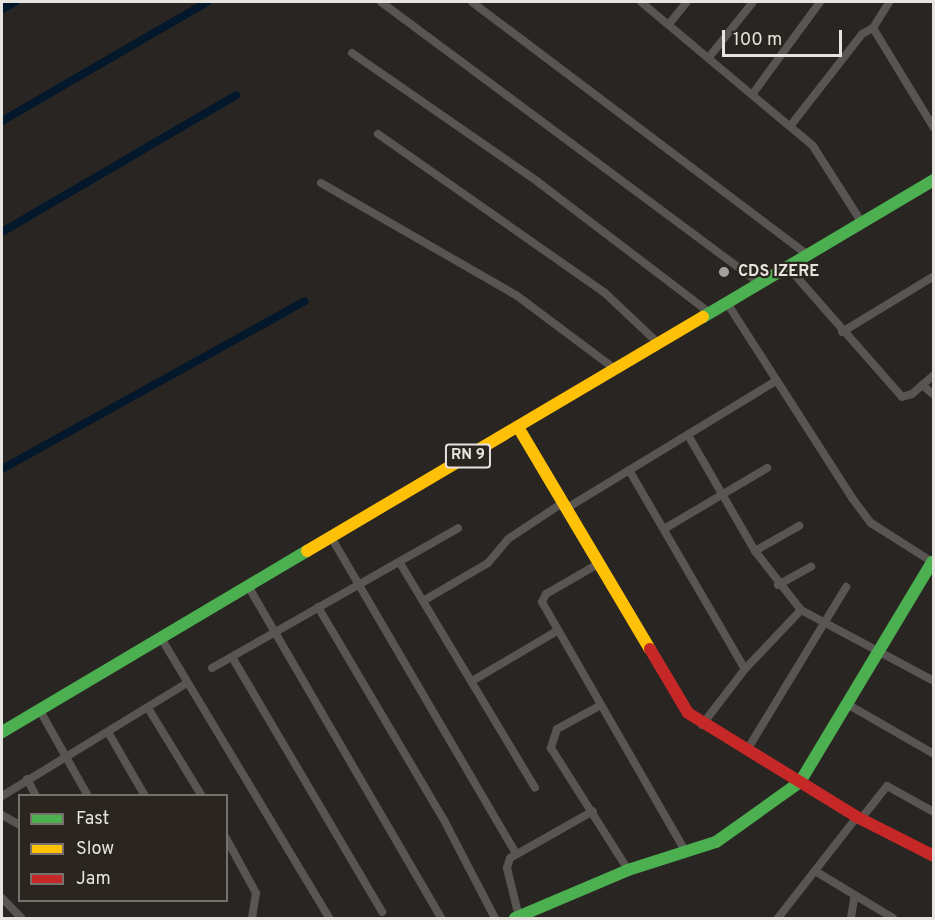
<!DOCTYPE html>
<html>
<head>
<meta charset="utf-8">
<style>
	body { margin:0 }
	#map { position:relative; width:935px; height:920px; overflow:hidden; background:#282522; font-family:Overpass,sans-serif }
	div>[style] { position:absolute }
	.canal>* { height:8px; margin:-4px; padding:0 4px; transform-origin:4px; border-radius:4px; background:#04182b }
	.street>* { height:8px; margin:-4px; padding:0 4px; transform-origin:4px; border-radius:4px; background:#585553 }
	.fast>* { height:12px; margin:-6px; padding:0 6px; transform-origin:6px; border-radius:6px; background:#4caf50 }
	.slow>* { height:12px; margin:-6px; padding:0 6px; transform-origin:6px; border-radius:6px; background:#ffc107 }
	.jam>* { height:12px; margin:-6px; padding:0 6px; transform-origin:6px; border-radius:6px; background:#c62828 }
	.dots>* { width:16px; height:16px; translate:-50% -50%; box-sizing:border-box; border:3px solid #2b251f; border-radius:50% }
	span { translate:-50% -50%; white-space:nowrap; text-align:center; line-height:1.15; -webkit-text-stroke:4.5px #2b251f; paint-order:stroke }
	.shield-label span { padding:2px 4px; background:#2b251f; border:2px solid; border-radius:4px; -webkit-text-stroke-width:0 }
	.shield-label { font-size:15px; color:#e7e3df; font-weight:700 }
	.poi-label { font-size:16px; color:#e7e3df; font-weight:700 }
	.left { translate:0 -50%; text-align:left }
	.frame { position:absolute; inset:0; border:3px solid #e7e3df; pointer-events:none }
	.legend { position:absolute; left:18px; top:794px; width:210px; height:108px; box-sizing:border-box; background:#2b251f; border:2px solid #76716c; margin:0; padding:8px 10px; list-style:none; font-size:18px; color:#e7e3df }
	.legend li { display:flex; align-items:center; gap:12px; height:30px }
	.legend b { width:30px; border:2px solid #76716c }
	.scale { position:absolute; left:722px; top:30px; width:120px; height:27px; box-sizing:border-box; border:3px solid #e7e3df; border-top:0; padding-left:8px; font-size:18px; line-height:21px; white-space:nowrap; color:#e7e3df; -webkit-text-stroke:4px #2b251f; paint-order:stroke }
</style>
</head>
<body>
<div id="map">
	<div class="canal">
		<div style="left:2px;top:9px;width:15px;rotate:-28deg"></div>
		<div style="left:2px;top:121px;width:237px;rotate:-30.1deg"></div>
		<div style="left:2px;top:232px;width:271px;rotate:-30.3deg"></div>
		<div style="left:2px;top:469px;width:346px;rotate:-29deg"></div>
	</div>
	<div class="street">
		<div style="left:381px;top:2px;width:471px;rotate:36.6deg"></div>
		<div style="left:472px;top:2px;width:418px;rotate:37deg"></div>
		<div style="left:641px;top:2px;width:224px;rotate:39.9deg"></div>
		<div style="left:813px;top:146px;width:91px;rotate:57.5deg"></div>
		<div style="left:669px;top:24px;width:28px;rotate:-51deg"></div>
		<div style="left:873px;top:28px;width:117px;rotate:58.6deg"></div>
		<div style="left:352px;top:53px;width:226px;rotate:34.7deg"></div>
		<div style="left:538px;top:182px;width:216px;rotate:37.3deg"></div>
		<div style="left:710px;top:56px;width:69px;rotate:-51.5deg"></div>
		<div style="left:754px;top:92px;width:112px;rotate:-53.7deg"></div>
		<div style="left:791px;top:125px;width:115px;rotate:-52deg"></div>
		<div style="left:862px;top:34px;width:13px;rotate:-29deg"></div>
		<div style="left:873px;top:28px;width:31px;rotate:-58deg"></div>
		<div style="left:378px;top:134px;width:277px;rotate:35deg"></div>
		<div style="left:605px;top:293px;width:73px;rotate:43.3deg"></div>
		<div style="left:321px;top:183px;width:225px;rotate:29.9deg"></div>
		<div style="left:516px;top:295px;width:124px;rotate:36.8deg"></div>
		<div style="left:787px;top:266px;width:174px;rotate:48.7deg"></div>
		<div style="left:902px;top:397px;width:10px;rotate:-17deg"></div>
		<div style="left:912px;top:394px;width:29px;rotate:-41deg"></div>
		<div style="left:727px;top:303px;width:232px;rotate:57.3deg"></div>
		<div style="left:852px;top:498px;width:31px;rotate:53deg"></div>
		<div style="left:871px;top:523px;width:75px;rotate:32.4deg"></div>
		<div style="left:842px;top:332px;width:108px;rotate:-31.3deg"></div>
		<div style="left:922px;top:385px;width:16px;rotate:40deg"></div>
		<div style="left:688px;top:435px;width:134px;rotate:60deg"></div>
		<div style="left:755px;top:551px;width:75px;rotate:52.1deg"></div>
		<div style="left:801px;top:610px;width:151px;rotate:28.1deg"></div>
		<div style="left:629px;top:470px;width:230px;rotate:59.8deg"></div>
		<div style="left:567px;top:508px;width:245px;rotate:-31.3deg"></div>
		<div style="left:664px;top:529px;width:120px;rotate:-30.6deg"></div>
		<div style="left:331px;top:537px;width:367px;rotate:59.7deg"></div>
		<div style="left:755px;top:551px;width:51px;rotate:-29.6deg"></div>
		<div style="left:400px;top:563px;width:262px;rotate:59deg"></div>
		<div style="left:598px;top:564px;width:60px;rotate:150deg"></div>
		<div style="left:546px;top:594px;width:9px;rotate:117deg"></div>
		<div style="left:542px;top:602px;width:289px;rotate:60.1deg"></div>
		<div style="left:778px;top:585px;width:38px;rotate:-29deg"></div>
		<div style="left:248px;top:586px;width:384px;rotate:59.8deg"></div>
		<div style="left:423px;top:601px;width:75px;rotate:-30.3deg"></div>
		<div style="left:488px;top:563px;width:31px;rotate:-50deg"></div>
		<div style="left:508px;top:539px;width:67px;rotate:-33.5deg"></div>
		<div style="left:318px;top:607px;width:250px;rotate:59.4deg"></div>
		<div style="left:445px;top:822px;width:108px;rotate:62.5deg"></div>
		<div style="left:161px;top:638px;width:327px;rotate:59deg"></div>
		<div style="left:232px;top:657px;width:296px;rotate:59.5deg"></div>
		<div style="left:212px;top:668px;width:283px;rotate:-29.6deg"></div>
		<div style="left:472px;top:681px;width:99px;rotate:-30.5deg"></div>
		<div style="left:847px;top:704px;width:100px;rotate:29.9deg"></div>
		<div style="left:601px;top:705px;width:50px;rotate:151.4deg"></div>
		<div style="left:557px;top:729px;width:20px;rotate:108deg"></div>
		<div style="left:551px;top:748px;width:144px;rotate:57.7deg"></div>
		<div style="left:148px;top:708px;width:103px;rotate:58.5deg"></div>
		<div style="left:39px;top:709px;width:100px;rotate:60.6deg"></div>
		<div style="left:702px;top:725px;width:71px;rotate:-52.5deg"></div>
		<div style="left:745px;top:669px;width:81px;rotate:-46.5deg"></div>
		<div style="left:108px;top:732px;width:74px;rotate:60deg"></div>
		<div style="left:747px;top:750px;width:191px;rotate:-58.7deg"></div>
		<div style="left:27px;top:779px;width:19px;rotate:62deg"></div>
		<div style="left:2px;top:796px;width:217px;rotate:-31.4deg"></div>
		<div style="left:2px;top:815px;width:21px;rotate:29deg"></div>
		<div style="left:861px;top:819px;width:42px;rotate:-51.8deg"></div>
		<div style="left:887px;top:786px;width:54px;rotate:29deg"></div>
		<div style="left:226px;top:838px;width:63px;rotate:61.4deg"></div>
		<div style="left:256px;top:893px;width:25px;rotate:99deg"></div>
		<div style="left:815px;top:871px;width:91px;rotate:31.1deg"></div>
		<div style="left:2px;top:898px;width:28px;rotate:46deg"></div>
		<div style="left:519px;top:917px;width:50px;rotate:-103.8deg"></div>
		<div style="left:507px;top:868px;width:10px;rotate:-73deg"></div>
		<div style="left:510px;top:858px;width:95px;rotate:-29.5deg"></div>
		<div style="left:778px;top:918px;width:128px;rotate:-52deg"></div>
		<div style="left:851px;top:918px;width:19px;rotate:-81deg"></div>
	</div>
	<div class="fast">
		<div style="left:703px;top:317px;width:269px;rotate:-30.7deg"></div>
		<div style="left:2px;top:732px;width:355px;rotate:-30.7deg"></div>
		<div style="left:515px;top:918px;width:123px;rotate:-23deg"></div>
		<div style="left:628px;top:870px;width:92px;rotate:-17.7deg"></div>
		<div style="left:716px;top:842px;width:103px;rotate:-35.5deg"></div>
		<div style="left:800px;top:782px;width:257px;rotate:-59deg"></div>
	</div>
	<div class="slow">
		<div style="left:518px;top:427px;width:258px;rotate:59.3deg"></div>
		<div style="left:307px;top:551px;width:460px;rotate:-30.6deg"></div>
	</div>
	<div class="jam">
		<div style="left:650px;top:649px;width:74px;rotate:59.3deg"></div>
		<div style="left:688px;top:713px;width:198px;rotate:31.6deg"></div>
		<div style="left:857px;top:817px;width:86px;rotate:26.9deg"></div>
	</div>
	<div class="dots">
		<div style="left:724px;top:272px;background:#a4a09d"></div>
	</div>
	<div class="shield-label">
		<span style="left:468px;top:456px">RN 9</span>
	</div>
	<div class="poi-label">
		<span class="left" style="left:738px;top:272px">CDS IZERE</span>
	</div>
	<div class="frame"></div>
	<ul class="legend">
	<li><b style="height:8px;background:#4caf50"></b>Fast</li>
	<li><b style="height:8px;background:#ffc107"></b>Slow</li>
	<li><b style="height:8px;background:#c62828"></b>Jam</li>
	</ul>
	<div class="scale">100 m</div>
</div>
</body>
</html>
